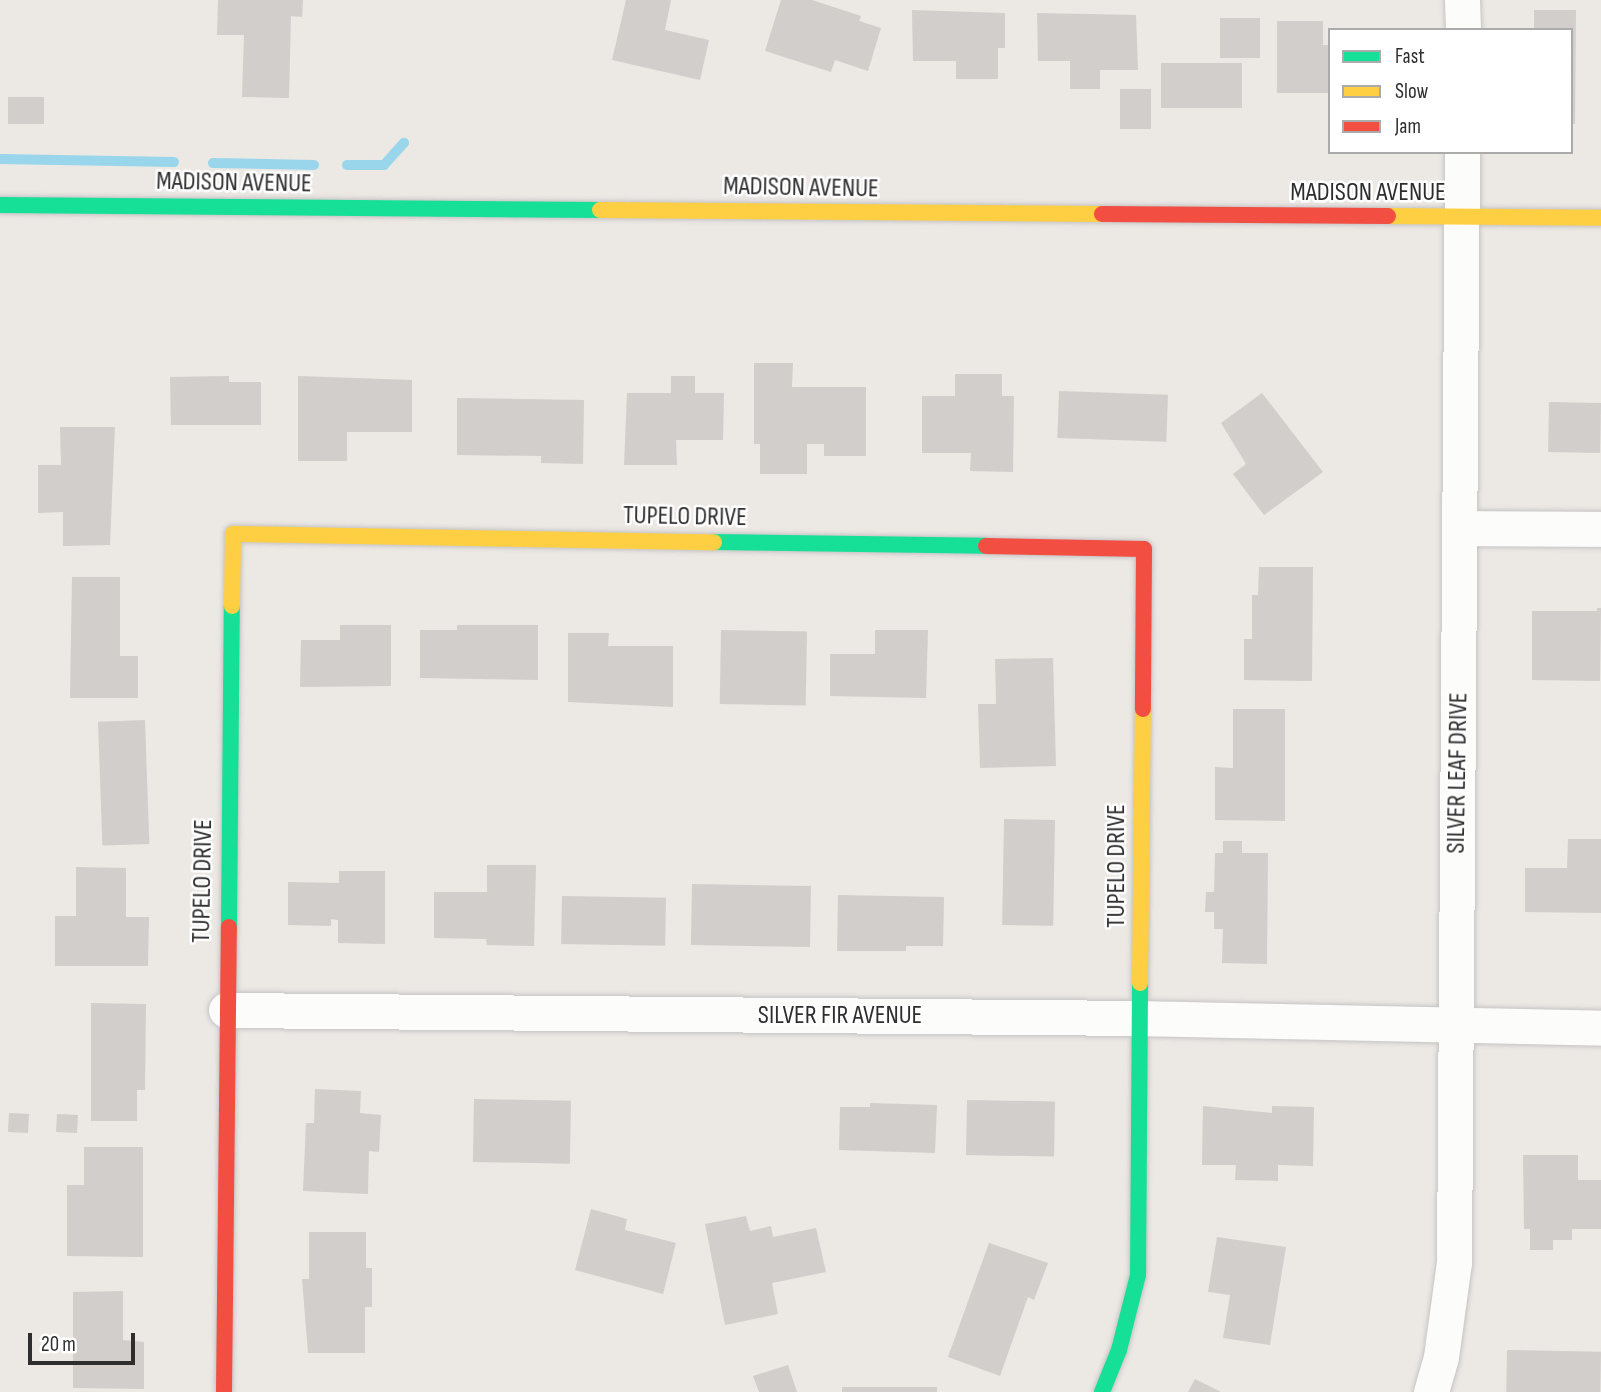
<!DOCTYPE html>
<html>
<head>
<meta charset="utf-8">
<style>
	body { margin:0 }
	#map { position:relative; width:1601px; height:1392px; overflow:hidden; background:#ece8e4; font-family:"Sofia Sans Condensed",sans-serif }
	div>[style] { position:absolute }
	.stream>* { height:10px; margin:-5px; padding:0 5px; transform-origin:5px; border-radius:5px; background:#99d6ec }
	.building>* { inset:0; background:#d1cecb; transform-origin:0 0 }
	.roads { filter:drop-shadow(0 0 2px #c5c4c5) drop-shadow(0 0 2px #c5c4c5) }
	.street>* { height:35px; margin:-17.5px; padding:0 17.5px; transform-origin:17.5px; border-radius:17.5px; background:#fcfcfb }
	.fast>* { height:16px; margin:-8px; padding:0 8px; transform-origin:8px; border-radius:8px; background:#16e098 }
	.slow>* { height:16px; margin:-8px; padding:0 8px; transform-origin:8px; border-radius:8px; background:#ffcf43 }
	.jam>* { height:16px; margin:-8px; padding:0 8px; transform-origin:8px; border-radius:8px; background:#f24e42 }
	span { translate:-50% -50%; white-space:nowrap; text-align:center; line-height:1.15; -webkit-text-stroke:5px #fff; paint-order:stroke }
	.street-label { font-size:26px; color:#2e2e2e }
	.legend { position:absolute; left:1328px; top:28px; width:245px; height:126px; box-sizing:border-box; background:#fff; border:2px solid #ababab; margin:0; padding:9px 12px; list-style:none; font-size:21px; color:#2e2e2e }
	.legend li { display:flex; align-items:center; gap:14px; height:35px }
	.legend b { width:35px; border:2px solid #ababab }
	.scale { position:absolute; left:28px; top:1333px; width:107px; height:32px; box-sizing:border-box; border:4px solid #2e2e2e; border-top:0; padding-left:9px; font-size:21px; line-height:24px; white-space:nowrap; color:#2e2e2e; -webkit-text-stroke:5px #fff; paint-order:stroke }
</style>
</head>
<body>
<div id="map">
	<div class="stream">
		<div style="left:0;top:159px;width:174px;rotate:1deg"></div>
		<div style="left:213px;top:163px;width:101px;rotate:1.1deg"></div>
		<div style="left:347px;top:165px;width:37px"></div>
		<div style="left:384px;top:165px;width:30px;rotate:-48deg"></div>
	</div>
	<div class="building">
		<div style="clip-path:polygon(218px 0,303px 0,302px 17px,291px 16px,289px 98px,242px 97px,244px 35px,217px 35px)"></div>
		<div style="clip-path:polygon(626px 0,671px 0,665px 30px,709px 40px,700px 80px,612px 60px)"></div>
		<div style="clip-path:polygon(781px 0,812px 0,861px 16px,859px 21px,881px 28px,868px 71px,835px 60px,831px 72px,765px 51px)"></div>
		<div style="clip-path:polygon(912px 10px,1005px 13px,1005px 48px,998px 48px,998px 79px,956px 79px,956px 61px,913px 61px)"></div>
		<div style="clip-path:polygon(1534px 10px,1576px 10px,1575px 124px,1571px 124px,1571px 30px,1534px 30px)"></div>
		<div style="clip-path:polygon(1037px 13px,1136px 15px,1138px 70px,1100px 70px,1100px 89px,1070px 89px,1070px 61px,1038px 61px)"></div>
		<div style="left:1220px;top:18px;width:40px;height:40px"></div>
		<div style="clip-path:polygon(1277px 21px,1323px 21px,1323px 45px,1330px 45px,1330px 93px,1277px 93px)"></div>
		<div style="left:1161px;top:63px;width:81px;height:45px"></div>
		<div style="left:1120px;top:89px;width:31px;height:40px"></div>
		<div style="left:8px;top:97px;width:36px;height:27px"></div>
		<div style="clip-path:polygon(754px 363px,793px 363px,792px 387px,866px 387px,866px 456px,824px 456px,824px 444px,807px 444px,807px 474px,760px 474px,760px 444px,754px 444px)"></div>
		<div style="clip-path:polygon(955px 374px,1002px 374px,1002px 396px,1014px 396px,1013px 472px,970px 471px,971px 453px,922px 453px,922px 396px,955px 396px)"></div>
		<div style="clip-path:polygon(229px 376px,229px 382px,261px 382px,261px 425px,171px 425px,170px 377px)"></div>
		<div style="clip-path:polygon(298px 376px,412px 380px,412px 432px,347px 432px,347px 461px,298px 461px)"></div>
		<div style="clip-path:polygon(671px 376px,695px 376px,695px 393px,724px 393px,723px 440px,676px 440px,677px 465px,624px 465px,627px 393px,671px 393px)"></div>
		<div style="left:1059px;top:391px;width:109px;height:47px;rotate:2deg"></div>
		<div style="clip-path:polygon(1262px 393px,1323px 472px,1264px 515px,1233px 474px,1246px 464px,1221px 423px)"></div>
		<div style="clip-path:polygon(457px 398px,584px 400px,583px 464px,541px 463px,541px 456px,457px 455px)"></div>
		<div style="left:1549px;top:402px;width:52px;height:50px;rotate:1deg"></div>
		<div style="clip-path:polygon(60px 427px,115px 427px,110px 545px,63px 546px,63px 512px,38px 513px,38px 465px,61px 465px)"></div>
		<div style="clip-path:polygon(1259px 567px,1313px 567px,1312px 681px,1244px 680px,1244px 639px,1252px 639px,1252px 595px,1258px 595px)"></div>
		<div style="clip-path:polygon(72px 577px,120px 577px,120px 656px,138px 656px,138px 698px,70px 698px)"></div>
		<div style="clip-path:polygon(1597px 608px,1601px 608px,1600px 681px,1532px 680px,1532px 611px,1597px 611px)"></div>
		<div style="clip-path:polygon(340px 625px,391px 625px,391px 686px,300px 687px,301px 640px,340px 640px)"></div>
		<div style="clip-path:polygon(457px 625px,538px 625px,538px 680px,420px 678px,420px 630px,457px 630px)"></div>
		<div style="left:721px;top:630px;width:86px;height:74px;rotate:1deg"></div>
		<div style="clip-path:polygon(875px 630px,928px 630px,926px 698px,830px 696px,830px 654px,875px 654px)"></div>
		<div style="clip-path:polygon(568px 633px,609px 633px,608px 646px,673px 646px,673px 707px,568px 702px)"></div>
		<div style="clip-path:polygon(1053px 658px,1056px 766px,980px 768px,978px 704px,996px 704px,995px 659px)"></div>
		<div style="clip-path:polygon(1233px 709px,1285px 709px,1285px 821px,1215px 820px,1215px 767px,1233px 768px)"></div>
		<div style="left:145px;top:720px;width:124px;height:47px;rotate:88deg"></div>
		<div style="left:1004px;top:819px;width:51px;height:106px;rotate:1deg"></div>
		<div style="clip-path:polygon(1568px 839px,1601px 839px,1601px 913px,1525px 912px,1525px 868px,1567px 868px)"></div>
		<div style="clip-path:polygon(1223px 841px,1242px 841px,1242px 853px,1268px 853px,1267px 964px,1222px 963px,1223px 929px,1214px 929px,1214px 912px,1205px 912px,1206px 892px,1214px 892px,1215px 853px,1223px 853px)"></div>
		<div style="clip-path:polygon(487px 865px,536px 865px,534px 946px,487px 945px,486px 939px,434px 938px,434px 892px,487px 892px)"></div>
		<div style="clip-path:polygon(76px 867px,126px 868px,126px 917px,149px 917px,148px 966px,55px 966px,55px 916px,76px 916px)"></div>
		<div style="clip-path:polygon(339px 871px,385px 871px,385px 944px,338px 943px,338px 920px,331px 919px,331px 926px,288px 925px,288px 882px,339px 883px)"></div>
		<div style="left:692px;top:884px;width:119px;height:61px;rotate:1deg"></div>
		<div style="clip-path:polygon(838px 895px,944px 897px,943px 946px,906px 946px,906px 951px,837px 951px)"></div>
		<div style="left:562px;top:896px;width:104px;height:48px;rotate:1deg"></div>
		<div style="clip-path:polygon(91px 1003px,146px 1004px,145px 1090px,137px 1090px,137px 1121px,91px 1121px)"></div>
		<div style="clip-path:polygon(315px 1089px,361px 1091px,360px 1113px,381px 1115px,379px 1152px,369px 1151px,368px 1194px,303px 1191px,306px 1123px,314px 1123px)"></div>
		<div style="left:474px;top:1099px;width:97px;height:63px;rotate:1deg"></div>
		<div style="left:967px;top:1100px;width:88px;height:55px;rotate:1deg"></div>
		<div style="clip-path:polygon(870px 1103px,937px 1105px,935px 1153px,839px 1150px,840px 1107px,870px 1107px)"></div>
		<div style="clip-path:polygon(1203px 1106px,1272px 1113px,1272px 1106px,1314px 1107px,1313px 1166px,1278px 1165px,1278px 1181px,1235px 1180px,1236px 1165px,1202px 1165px)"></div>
		<div style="left:9px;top:1113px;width:20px;height:19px;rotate:3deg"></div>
		<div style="left:57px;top:1114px;width:21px;height:18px;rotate:3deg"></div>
		<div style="clip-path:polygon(84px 1147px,143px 1147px,143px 1257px,67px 1256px,67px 1185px,84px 1185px)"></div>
		<div style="clip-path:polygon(1523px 1155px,1578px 1155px,1578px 1180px,1601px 1180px,1601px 1229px,1572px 1229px,1572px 1240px,1553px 1240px,1553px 1250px,1530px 1250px,1530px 1229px,1524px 1229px)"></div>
		<div style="clip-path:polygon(591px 1209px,627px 1219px,625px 1230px,676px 1243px,663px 1294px,575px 1270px)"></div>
		<div style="clip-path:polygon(746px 1216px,750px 1231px,771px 1226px,773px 1237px,816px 1228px,826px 1272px,772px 1283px,778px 1314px,725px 1325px,705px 1224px)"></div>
		<div style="clip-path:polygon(309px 1232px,366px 1232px,366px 1268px,372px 1268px,372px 1307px,365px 1307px,365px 1353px,308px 1353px,302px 1279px,309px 1279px)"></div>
		<div style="clip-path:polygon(1217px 1237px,1286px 1247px,1270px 1345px,1223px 1338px,1230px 1295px,1208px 1292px)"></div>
		<div style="clip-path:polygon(989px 1243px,1048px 1263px,1034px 1300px,1028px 1297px,1000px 1376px,948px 1357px)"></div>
		<div style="clip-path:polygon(123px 1291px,123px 1340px,144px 1342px,144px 1389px,73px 1388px,73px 1292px)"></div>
		<div style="left:1507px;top:1350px;width:94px;height:42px;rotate:1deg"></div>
		<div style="clip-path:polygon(788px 1365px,797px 1392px,759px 1392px,753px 1376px)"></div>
		<div style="clip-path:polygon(1195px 1379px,1221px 1392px,1188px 1392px)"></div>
		<div style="left:842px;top:1387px;width:95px;height:5px"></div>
	</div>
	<div class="roads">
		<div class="street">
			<div style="left:1462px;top:0;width:30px;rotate:88deg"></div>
			<div style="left:1462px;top:528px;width:139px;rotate:0.4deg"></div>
			<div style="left:226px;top:1010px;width:914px;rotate:0.5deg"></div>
			<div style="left:1140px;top:1018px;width:461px;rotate:1.2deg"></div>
			<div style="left:1431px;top:1392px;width:36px;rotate:-74deg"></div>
			<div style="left:1441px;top:1357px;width:96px;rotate:-82.2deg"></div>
			<div style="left:1454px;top:1262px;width:1110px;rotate:-89.59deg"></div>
		</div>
		<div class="fast">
			<div style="left:0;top:205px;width:600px;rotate:0.48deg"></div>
			<div style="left:714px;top:542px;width:272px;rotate:0.8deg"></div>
			<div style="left:229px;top:927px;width:321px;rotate:-89.5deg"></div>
			<div style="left:1102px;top:1392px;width:45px;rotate:-68deg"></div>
			<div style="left:1119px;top:1350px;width:77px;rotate:-75.8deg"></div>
			<div style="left:1138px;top:1275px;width:292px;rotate:-89.6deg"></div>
		</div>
		<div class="slow">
			<div style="left:600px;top:210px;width:502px;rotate:0.46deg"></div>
			<div style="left:1388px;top:216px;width:213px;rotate:0.5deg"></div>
			<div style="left:232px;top:606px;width:72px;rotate:-89.2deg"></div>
			<div style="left:233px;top:534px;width:481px;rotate:1deg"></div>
			<div style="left:1140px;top:983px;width:274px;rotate:-89.4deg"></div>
		</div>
		<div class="jam">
			<div style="left:1102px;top:214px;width:286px;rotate:0.4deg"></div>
			<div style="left:986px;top:546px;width:158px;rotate:1.1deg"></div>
			<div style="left:1144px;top:549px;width:160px;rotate:90.4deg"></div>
			<div style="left:224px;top:1392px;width:465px;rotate:-89.4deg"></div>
		</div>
	</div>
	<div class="street-label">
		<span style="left:234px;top:183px;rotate:1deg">MADISON AVENUE</span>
		<span style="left:801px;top:188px;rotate:1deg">MADISON AVENUE</span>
		<span style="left:1368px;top:193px">MADISON AVENUE</span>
		<span style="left:685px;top:517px;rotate:1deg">TUPELO DRIVE</span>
		<span style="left:1458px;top:773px;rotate:-89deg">SILVER LEAF DRIVE</span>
		<span style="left:1117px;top:866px;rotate:-90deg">TUPELO DRIVE</span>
		<span style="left:203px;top:881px;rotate:-89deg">TUPELO DRIVE</span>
		<span style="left:840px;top:1016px">SILVER FIR AVENUE</span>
	</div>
	<ul class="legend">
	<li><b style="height:9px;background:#16e098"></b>Fast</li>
	<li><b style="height:9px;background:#ffcf43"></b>Slow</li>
	<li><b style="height:9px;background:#f24e42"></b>Jam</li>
	</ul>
	<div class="scale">20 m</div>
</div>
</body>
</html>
